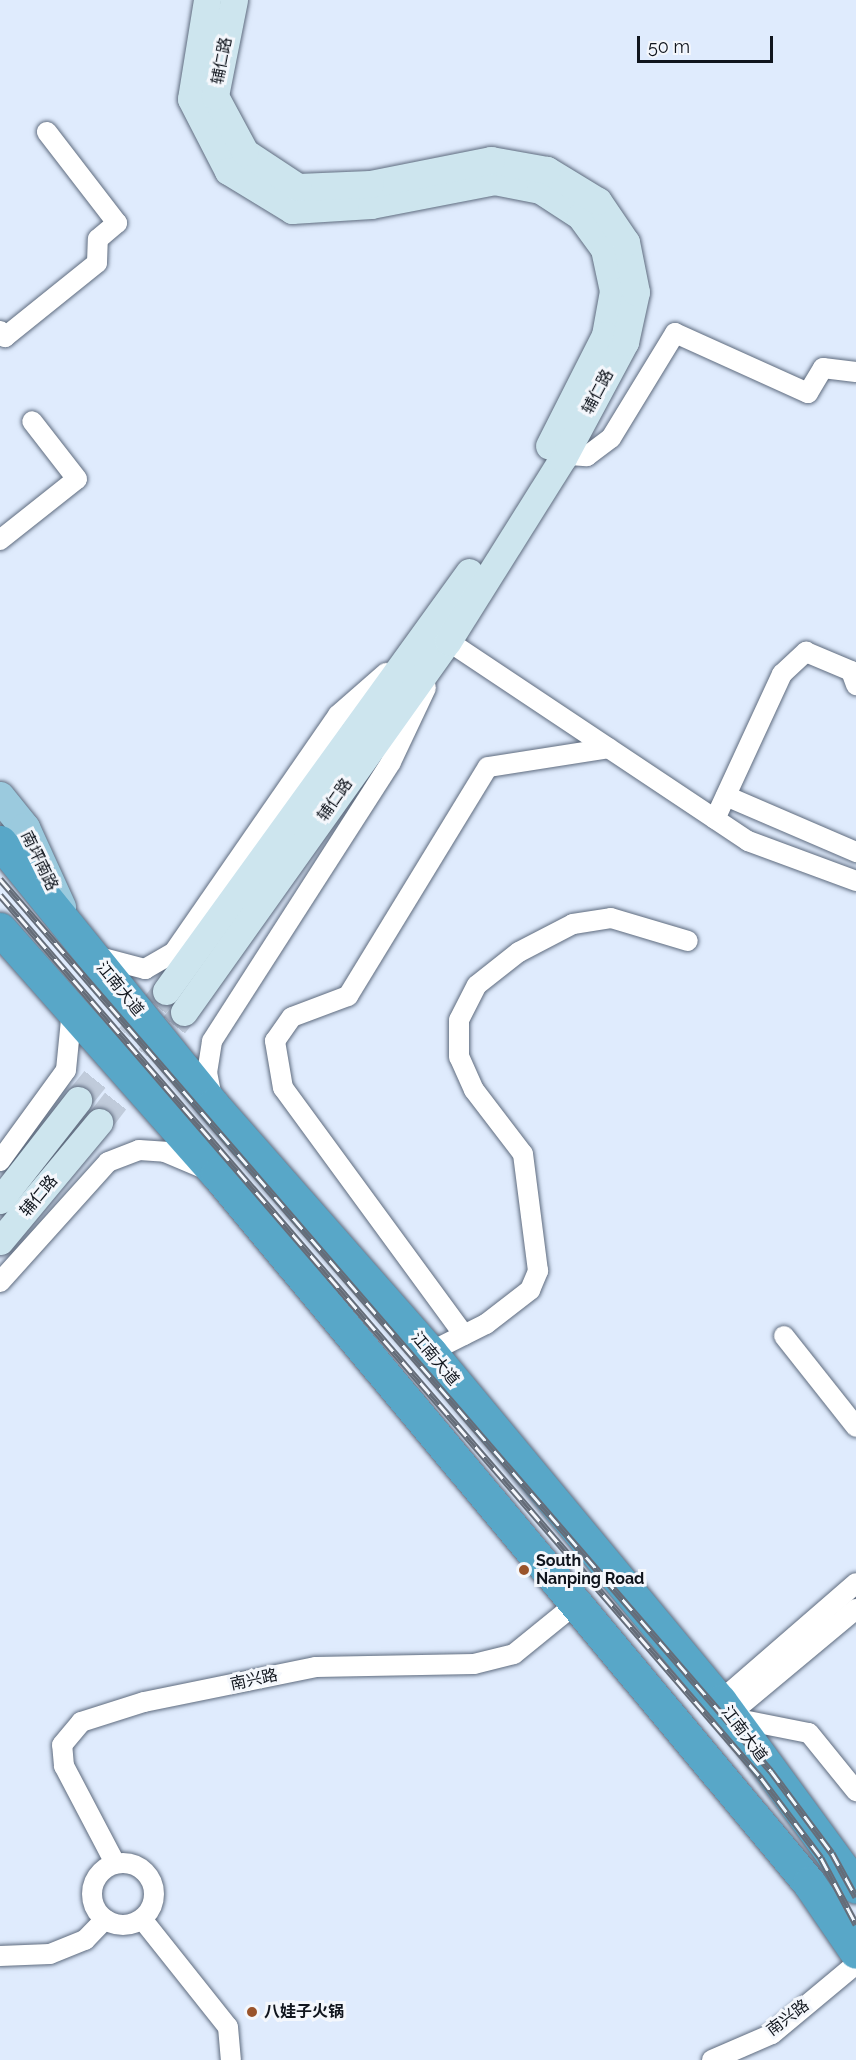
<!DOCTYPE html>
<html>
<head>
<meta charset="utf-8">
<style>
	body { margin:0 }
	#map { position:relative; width:856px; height:2060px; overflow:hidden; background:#dfebfd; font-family:Raleway,"Noto Sans SC",sans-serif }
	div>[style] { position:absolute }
	.secondary-tunnel>* { height:27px; margin-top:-13.5px; transform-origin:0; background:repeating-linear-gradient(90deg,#c0cbdb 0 27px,transparent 0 41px) }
	.roads { filter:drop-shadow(0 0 2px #5e6b7e) drop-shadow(0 0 2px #5e6b7e) }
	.street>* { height:20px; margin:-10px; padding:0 10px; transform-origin:10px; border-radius:10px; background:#fff }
	.street>.ring { margin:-10px; padding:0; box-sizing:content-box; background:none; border:20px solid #fff; border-radius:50% }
	.secondary>* { height:27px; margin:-13.5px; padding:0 13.5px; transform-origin:13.5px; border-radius:13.5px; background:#cde5ee }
	.primary>* { height:30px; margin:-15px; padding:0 15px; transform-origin:15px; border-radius:15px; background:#9bcade }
	.highway>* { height:33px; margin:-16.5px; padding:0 16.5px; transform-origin:16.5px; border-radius:16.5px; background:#58a7c8 }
	.rail>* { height:7px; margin-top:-3.5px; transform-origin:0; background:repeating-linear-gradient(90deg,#f4f7fc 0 14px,#656d79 0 28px); box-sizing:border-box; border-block:2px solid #656d79 }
	.dots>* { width:16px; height:16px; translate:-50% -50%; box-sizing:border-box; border:3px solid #f4f7fc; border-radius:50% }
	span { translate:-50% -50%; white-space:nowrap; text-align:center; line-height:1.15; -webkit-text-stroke:6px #f4f7fc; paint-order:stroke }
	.street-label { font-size:16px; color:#10151d }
	.poi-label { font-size:16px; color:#10151d; font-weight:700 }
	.left { translate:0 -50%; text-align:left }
	.scale { position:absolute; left:637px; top:36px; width:136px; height:27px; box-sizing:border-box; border:3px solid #10151d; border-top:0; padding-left:8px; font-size:18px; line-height:21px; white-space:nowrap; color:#10151d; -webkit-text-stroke:4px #f4f7fc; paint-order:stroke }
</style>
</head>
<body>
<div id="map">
	<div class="secondary-tunnel">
		<div style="left:78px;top:1100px;width:140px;rotate:-51.1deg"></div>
		<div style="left:99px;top:1122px;width:139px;rotate:-52.3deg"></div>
	</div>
	<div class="roads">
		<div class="street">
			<div style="left:0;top:331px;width:8px;rotate:50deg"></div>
			<div style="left:5px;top:337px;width:118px;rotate:-38.8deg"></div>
			<div style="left:97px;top:263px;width:24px;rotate:-88deg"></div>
			<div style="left:98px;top:239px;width:25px;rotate:-40deg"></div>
			<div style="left:117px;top:223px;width:115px;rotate:-127.6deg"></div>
			<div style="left:556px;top:454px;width:31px;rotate:4deg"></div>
			<div style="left:587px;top:456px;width:30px;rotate:-37deg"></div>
			<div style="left:611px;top:438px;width:123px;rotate:-58.6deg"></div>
			<div style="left:675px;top:333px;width:146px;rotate:24.3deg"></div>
			<div style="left:808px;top:393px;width:29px;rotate:-59deg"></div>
			<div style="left:823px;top:368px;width:33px;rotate:7deg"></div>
			<div style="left:0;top:540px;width:98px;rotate:-38.4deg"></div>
			<div style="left:77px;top:479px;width:73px;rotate:-127.8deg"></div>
			<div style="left:442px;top:653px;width:13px;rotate:-63deg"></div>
			<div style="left:448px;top:641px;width:361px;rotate:33.7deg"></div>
			<div style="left:748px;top:841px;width:115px;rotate:20.3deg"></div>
			<div style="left:726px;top:796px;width:142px;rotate:23.3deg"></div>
			<div style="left:715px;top:819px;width:160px;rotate:-65.2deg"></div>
			<div style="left:782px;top:674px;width:33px;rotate:-43deg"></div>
			<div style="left:806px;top:652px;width:49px;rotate:22.9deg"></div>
			<div style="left:851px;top:671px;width:15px;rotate:70deg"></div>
			<div style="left:99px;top:957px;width:48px;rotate:14.6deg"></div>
			<div style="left:145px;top:969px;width:34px;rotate:-30deg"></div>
			<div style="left:174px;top:952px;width:288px;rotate:-55.3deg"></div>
			<div style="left:338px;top:715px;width:64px;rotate:-41.2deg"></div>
			<div style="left:212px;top:1098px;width:25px;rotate:-101deg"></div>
			<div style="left:207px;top:1073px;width:32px;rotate:-81deg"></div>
			<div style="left:212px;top:1041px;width:331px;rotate:-57.3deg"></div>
			<div style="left:391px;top:762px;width:82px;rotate:-64.7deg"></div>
			<div style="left:0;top:1161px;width:112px;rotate:-54deg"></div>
			<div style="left:66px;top:1070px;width:60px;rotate:-84.3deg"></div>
			<div style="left:0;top:1282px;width:161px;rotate:-48deg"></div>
			<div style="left:108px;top:1162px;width:33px;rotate:-21deg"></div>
			<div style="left:139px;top:1150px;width:26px;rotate:4deg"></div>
			<div style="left:165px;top:1152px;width:43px;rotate:23deg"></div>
			<div style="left:464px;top:1335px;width:306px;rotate:-126.2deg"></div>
			<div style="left:283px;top:1088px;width:48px;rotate:-99.7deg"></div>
			<div style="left:275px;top:1041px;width:29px;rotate:-55deg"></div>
			<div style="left:292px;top:1017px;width:60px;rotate:-20.6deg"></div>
			<div style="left:348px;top:996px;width:268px;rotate:-58.6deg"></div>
			<div style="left:488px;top:767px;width:122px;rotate:-8.9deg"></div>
			<div style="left:784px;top:1336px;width:116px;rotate:51.6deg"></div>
			<div style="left:430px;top:1352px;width:63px;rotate:-26.6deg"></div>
			<div style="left:486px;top:1324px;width:56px;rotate:-37.7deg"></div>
			<div style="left:530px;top:1290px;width:21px;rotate:-67deg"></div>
			<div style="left:538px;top:1271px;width:118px;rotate:-97.3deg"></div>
			<div style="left:523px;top:1154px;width:81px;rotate:-127.4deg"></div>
			<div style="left:474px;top:1090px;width:36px;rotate:-114deg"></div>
			<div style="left:459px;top:1057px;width:37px;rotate:-90deg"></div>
			<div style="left:459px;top:1020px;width:39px;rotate:-63deg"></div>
			<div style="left:477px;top:985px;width:53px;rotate:-38.2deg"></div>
			<div style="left:519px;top:952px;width:61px;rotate:-27.4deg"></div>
			<div style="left:573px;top:924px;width:38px;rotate:-9deg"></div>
			<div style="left:611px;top:918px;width:80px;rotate:16.6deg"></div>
			<div style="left:720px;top:1701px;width:180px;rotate:-40.9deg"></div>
			<div style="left:730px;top:1714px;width:164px;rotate:-39.8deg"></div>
			<div style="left:733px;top:1718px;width:77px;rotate:11.2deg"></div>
			<div style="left:809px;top:1733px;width:75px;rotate:51deg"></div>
			<div class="ring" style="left:92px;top:1863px;width:42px;height:42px"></div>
			<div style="left:115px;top:1863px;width:110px;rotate:-117.7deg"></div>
			<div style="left:64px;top:1766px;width:21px;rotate:-95deg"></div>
			<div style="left:62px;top:1745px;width:30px;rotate:-50deg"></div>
			<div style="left:81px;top:1722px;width:66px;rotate:-17.6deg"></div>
			<div style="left:144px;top:1702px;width:176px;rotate:-11.5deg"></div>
			<div style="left:316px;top:1667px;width:158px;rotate:-1.1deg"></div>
			<div style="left:474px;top:1664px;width:41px;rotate:-14deg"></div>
			<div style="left:514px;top:1654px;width:76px;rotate:-39.1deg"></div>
			<div style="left:142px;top:1919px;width:138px;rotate:51.5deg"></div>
			<div style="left:228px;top:2027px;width:33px;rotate:85deg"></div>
			<div style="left:0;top:1956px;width:50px;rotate:-2.3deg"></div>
			<div style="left:50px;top:1954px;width:38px;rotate:-22deg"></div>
			<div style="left:85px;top:1940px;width:29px;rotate:-46deg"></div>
			<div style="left:712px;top:2060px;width:65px;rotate:-23.4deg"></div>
			<div style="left:772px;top:2034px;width:109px;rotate:-39.8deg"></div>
		</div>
		<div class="secondary">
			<div style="left:207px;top:0;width:100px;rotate:99.2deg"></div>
			<div style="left:191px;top:99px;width:81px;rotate:62.8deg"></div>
			<div style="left:228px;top:171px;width:75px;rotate:31.4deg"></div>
			<div style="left:292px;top:210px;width:79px;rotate:-3.6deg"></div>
			<div style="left:371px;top:205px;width:125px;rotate:-11deg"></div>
			<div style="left:494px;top:181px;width:47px;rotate:11.1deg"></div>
			<div style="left:540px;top:190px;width:48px;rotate:33deg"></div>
			<div style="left:580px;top:216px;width:41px;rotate:54deg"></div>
			<div style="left:604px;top:249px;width:43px;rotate:77.9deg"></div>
			<div style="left:613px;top:291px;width:45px;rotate:100.3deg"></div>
			<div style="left:605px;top:335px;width:124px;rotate:116.8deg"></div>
			<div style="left:166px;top:991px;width:517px;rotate:-54.13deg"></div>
			<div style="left:184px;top:1012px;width:455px;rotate:-54.6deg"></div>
			<div style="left:448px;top:641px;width:216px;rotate:-57.9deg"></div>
			<div style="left:563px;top:458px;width:132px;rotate:-61.9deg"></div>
			<div style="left:625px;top:342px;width:51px;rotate:-77.6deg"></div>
			<div style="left:636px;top:292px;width:51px;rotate:-101.3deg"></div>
			<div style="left:626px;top:242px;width:50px;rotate:-124.3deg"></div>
			<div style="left:598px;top:201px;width:60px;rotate:-148.7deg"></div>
			<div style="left:547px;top:170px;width:57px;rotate:-169.9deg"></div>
			<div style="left:491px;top:160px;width:123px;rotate:168.8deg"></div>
			<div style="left:370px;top:184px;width:72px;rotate:177.6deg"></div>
			<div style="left:298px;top:187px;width:64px;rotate:-146.6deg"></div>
			<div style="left:245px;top:152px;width:64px;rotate:-118.2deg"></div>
			<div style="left:215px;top:96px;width:98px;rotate:-78.8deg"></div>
			<div style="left:0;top:1200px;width:127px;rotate:-52deg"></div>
			<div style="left:0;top:1241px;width:155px;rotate:-50.2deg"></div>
		</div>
		<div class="primary">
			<div style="left:0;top:797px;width:40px;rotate:51deg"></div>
			<div style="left:25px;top:828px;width:87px;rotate:65.5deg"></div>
		</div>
		<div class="highway">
			<div style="left:0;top:842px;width:338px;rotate:51deg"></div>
			<div style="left:213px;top:1105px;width:329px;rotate:48.7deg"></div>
			<div style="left:430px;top:1352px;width:454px;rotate:50.3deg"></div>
			<div style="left:720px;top:1701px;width:230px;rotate:53.8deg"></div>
			<div style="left:0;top:929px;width:327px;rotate:48.5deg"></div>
			<div style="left:217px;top:1174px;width:924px;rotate:50.14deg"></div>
			<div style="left:809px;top:1883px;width:83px;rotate:55.7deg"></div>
		</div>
	</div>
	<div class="rail">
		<div style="left:0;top:879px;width:1179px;rotate:49.16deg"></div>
		<div style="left:771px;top:1771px;width:102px;rotate:53.4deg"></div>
		<div style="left:832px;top:1853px;width:50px;rotate:61.4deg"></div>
		<div style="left:0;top:895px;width:1166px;rotate:49.24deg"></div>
		<div style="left:761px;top:1778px;width:100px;rotate:53.1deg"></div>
		<div style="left:821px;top:1858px;width:75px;rotate:62.1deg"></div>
	</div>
	<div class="dots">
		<div style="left:524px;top:1570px;background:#9a542b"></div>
		<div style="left:252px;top:2012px;background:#9a542b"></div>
	</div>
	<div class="street-label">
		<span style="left:222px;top:61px;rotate:-79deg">辅仁路</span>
		<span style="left:598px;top:392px;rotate:-62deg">辅仁路</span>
		<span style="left:335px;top:800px;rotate:-55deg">辅仁路</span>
		<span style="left:39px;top:861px;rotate:64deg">南坪南路</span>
		<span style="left:120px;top:989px;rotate:51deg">江南大道</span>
		<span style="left:39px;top:1196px;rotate:-50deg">辅仁路</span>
		<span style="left:435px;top:1359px;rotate:50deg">江南大道</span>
		<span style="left:254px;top:1680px;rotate:-12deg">南兴路</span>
		<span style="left:744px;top:1734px;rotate:53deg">江南大道</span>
		<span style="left:788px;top:2018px;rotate:-37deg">南兴路</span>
	</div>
	<div class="poi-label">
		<span class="left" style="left:536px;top:1570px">South<br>Nanping Road</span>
		<span class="left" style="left:264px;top:2012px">八娃子火锅</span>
	</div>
	<div class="scale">50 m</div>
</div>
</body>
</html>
